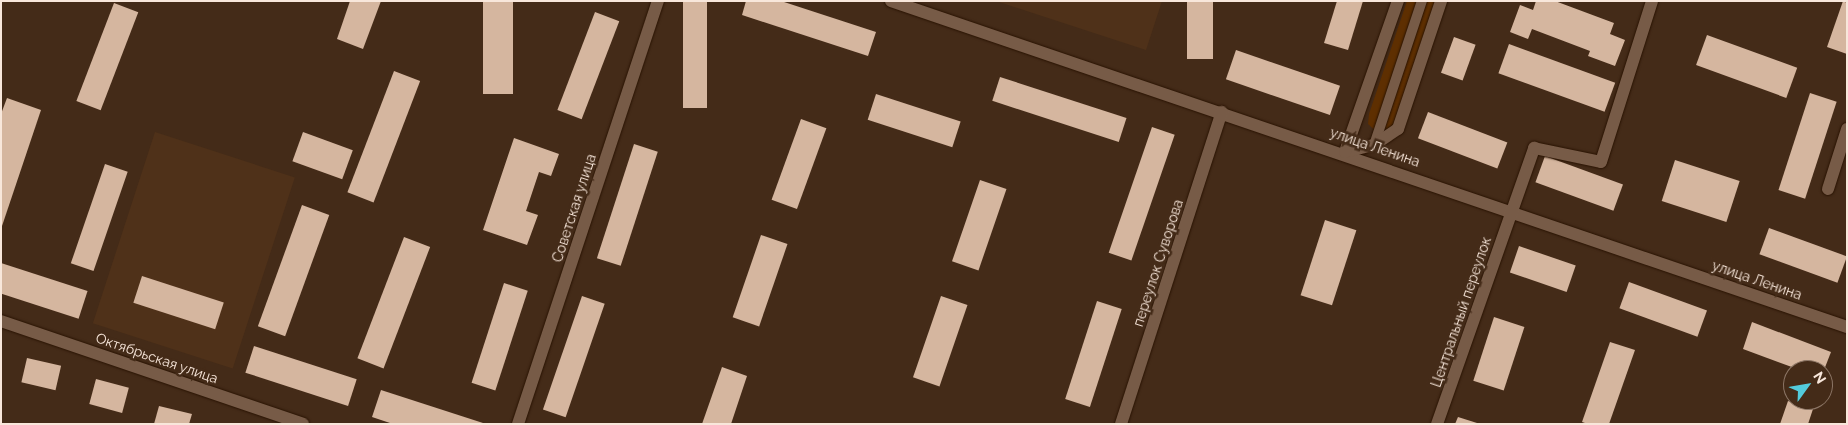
<!DOCTYPE html>
<html>
<head>
<meta charset="utf-8">
<style>
	body { margin:0 }
	#map { position:relative; width:1848px; height:425px; overflow:hidden; background:#442b18; font-family:Raleway,sans-serif }
	div>[style] { position:absolute }
	.built>* { inset:0; background:#4f3119; transform-origin:0 0 }
	.green>* { inset:0; background:#5e2f01 }
	.building>* { inset:0; background:#d5b69f; transform-origin:0 0 }
	.roads { filter:drop-shadow(0 0 1px #291302) drop-shadow(0 0 1px #291302) }
	.pedestrian>* { height:10px; margin:-5px; padding:0 5px; transform-origin:5px; border-radius:5px; background:#775b47 }
	.minor>* { height:12px; margin:-6px; padding:0 6px; transform-origin:6px; border-radius:6px; background:#775b47 }
	span { translate:-50% -50%; white-space:nowrap; text-align:center; line-height:1.15; -webkit-text-stroke:5px #442b18; paint-order:stroke }
	.street-label { font-size:14px; color:#f8e7db }
	.frame { position:absolute; inset:0; border:2px solid #f8e7db; pointer-events:none }
	.north { position:absolute; left:1783px; top:360px; width:50px; height:50px; box-sizing:border-box; background:#442b18; border:1px solid #8c7666; border-radius:50%; rotate:58deg; font-size:14px; font-weight:700; line-height:20px; text-align:center; color:#f8e7db }
	.north::after { content:''; display:block; margin:auto; width:18px; height:22px; background:#53cbdb; clip-path:polygon(50% 0,100% 100%,50% 72%,0 100%) }
</style>
</head>
<body>
<div id="map">
	<div class="built">
		<div style="clip-path:polygon(996px 1px,1162px 1px,1146px 50px)"></div>
		<div style="left:155px;top:132px;width:147px;height:201px;rotate:18deg"></div>
	</div>
	<div class="green">
		<div style="clip-path:polygon(1407px 1px,1437px 1px,1397px 124px,1389px 132px,1378px 133px,1368px 124px,1369px 114px)"></div>
	</div>
	<div class="building">
		<div style="clip-path:polygon(350px 1px,381px 1px,363px 49px,337px 39px)"></div>
		<div style="left:483px;top:1px;width:30px;height:93px"></div>
		<div style="left:683px;top:1px;width:24px;height:107px"></div>
		<div style="clip-path:polygon(746px 1px,781px 1px,876px 32px,868px 56px,742px 15px)"></div>
		<div style="left:1187px;top:1px;width:26px;height:58px"></div>
		<div style="clip-path:polygon(1337px 1px,1363px 1px,1348px 50px,1324px 43px)"></div>
		<div style="clip-path:polygon(1536px 1px,1555px 1px,1614px 23px,1610px 34px,1625px 40px,1615px 66px,1588px 56px,1590px 51px,1532px 29px,1528px 39px,1510px 32px,1520px 5px,1533px 10px)"></div>
		<div style="clip-path:polygon(1843px 1px,1847px 3px,1847px 54px,1827px 47px)"></div>
		<div style="left:114px;top:3px;width:26px;height:105px;rotate:21deg"></div>
		<div style="left:595px;top:12px;width:26px;height:105px;rotate:21deg"></div>
		<div style="left:1707px;top:35px;width:96px;height:32px;rotate:20deg"></div>
		<div style="left:1454px;top:37px;width:23px;height:38px;rotate:20deg"></div>
		<div style="left:1509px;top:44px;width:113px;height:31px;rotate:20deg"></div>
		<div style="left:1236px;top:50px;width:110px;height:31px;rotate:19deg"></div>
		<div style="left:394px;top:71px;width:28px;height:130px;rotate:21deg"></div>
		<div style="left:1000px;top:77px;width:133px;height:25px;rotate:18deg"></div>
		<div style="left:1810px;top:93px;width:28px;height:102px;rotate:18deg"></div>
		<div style="left:876px;top:94px;width:89px;height:27px;rotate:18deg"></div>
		<div style="clip-path:polygon(7px 98px,41px 110px,2px 226px,1px 114px)"></div>
		<div style="left:1428px;top:112px;width:85px;height:28px;rotate:21deg"></div>
		<div style="left:801px;top:119px;width:27px;height:86px;rotate:20deg"></div>
		<div style="left:1152px;top:127px;width:24px;height:133px;rotate:19deg"></div>
		<div style="left:303px;top:132px;width:53px;height:31px;rotate:20deg"></div>
		<div style="clip-path:polygon(514px 138px,559px 154px,551px 176px,539px 172px,526px 211px,538px 215px,527px 245px,483px 230px)"></div>
		<div style="left:634px;top:144px;width:25px;height:120px;rotate:18deg"></div>
		<div style="left:1545px;top:156px;width:83px;height:28px;rotate:20deg"></div>
		<div style="left:1675px;top:160px;width:68px;height:43px;rotate:18deg"></div>
		<div style="left:105px;top:164px;width:24px;height:105px;rotate:19deg"></div>
		<div style="left:980px;top:180px;width:28px;height:86px;rotate:19deg"></div>
		<div style="left:302px;top:205px;width:29px;height:129px;rotate:20deg"></div>
		<div style="left:1325px;top:220px;width:33px;height:79px;rotate:18deg"></div>
		<div style="left:1769px;top:228px;width:83px;height:28px;rotate:20deg"></div>
		<div style="left:761px;top:235px;width:28px;height:87px;rotate:19deg"></div>
		<div style="left:404px;top:237px;width:28px;height:130px;rotate:21deg"></div>
		<div style="left:1519px;top:246px;width:60px;height:28px;rotate:19deg"></div>
		<div style="left:1px;top:263px;width:91px;height:29px;rotate:18deg"></div>
		<div style="left:142px;top:276px;width:86px;height:28px;rotate:18deg"></div>
		<div style="left:1629px;top:282px;width:83px;height:28px;rotate:20deg"></div>
		<div style="left:504px;top:283px;width:25px;height:105px;rotate:18deg"></div>
		<div style="left:582px;top:296px;width:24px;height:120px;rotate:19deg"></div>
		<div style="left:941px;top:296px;width:28px;height:86px;rotate:19deg"></div>
		<div style="left:1097px;top:301px;width:26px;height:103px;rotate:18deg"></div>
		<div style="left:1494px;top:317px;width:32px;height:67px;rotate:18deg"></div>
		<div style="clip-path:polygon(1752px 322px,1831px 352px,1824px 370px,1800px 370px,1743px 349px)"></div>
		<div style="clip-path:polygon(1610px 342px,1635px 350px,1609px 424px,1588px 424px,1582px 422px)"></div>
		<div style="left:254px;top:346px;width:108px;height:28px;rotate:18deg"></div>
		<div style="left:27px;top:358px;width:35px;height:25px;rotate:13deg"></div>
		<div style="clip-path:polygon(722px 367px,747px 376px,731px 424px,702px 424px)"></div>
		<div style="left:96px;top:379px;width:34px;height:26px;rotate:15deg"></div>
		<div style="clip-path:polygon(381px 390px,483px 423px,483px 424px,393px 424px,372px 417px)"></div>
		<div style="clip-path:polygon(1788px 401px,1813px 409px,1808px 424px,1780px 424px)"></div>
		<div style="clip-path:polygon(159px 406px,192px 414px,189px 424px,154px 424px)"></div>
		<div style="clip-path:polygon(1458px 417px,1477px 423px,1477px 424px,1455px 424px)"></div>
	</div>
	<div class="roads">
		<div class="pedestrian">
			<div style="left:1374px;top:145px;width:152px;rotate:-71.6deg"></div>
		</div>
		<div class="minor">
			<div style="left:891px;top:1px;width:1010px;rotate:18.83deg"></div>
			<div style="left:1345px;top:152px;width:30px;rotate:-14deg"></div>
			<div style="left:1374px;top:145px;width:29px;rotate:-34deg"></div>
			<div style="left:1398px;top:129px;width:135px;rotate:-71.4deg"></div>
			<div style="left:1345px;top:152px;width:160px;rotate:-70.7deg"></div>
			<div style="left:1828px;top:189px;width:63px;rotate:-72.4deg"></div>
			<div style="left:1px;top:321px;width:319px;rotate:18.8deg"></div>
			<div style="left:518px;top:424px;width:446px;rotate:-71.7deg"></div>
			<div style="left:1121px;top:424px;width:328px;rotate:-72.1deg"></div>
			<div style="left:1437px;top:424px;width:293px;rotate:-70.6deg"></div>
			<div style="left:1534px;top:148px;width:68px;rotate:11.8deg"></div>
			<div style="left:1601px;top:162px;width:169px;rotate:-72.4deg"></div>
		</div>
	</div>
	<div class="street-label">
		<span style="left:1375px;top:147px;rotate:19deg">улица Ленина</span>
		<span style="left:574px;top:208px;rotate:-72deg">Советская улица</span>
		<span style="left:1158px;top:263px;rotate:-72deg">переулок Суворова</span>
		<span style="left:1757px;top:280px;rotate:19deg">улица Ленина</span>
		<span style="left:1461px;top:312px;rotate:-71deg">Центральный переулок</span>
		<span style="left:157px;top:358px;rotate:19deg">Октябрьская улица</span>
	</div>
	<div class="frame"></div>
	<div class="north">N</div>
</div>
</body>
</html>
